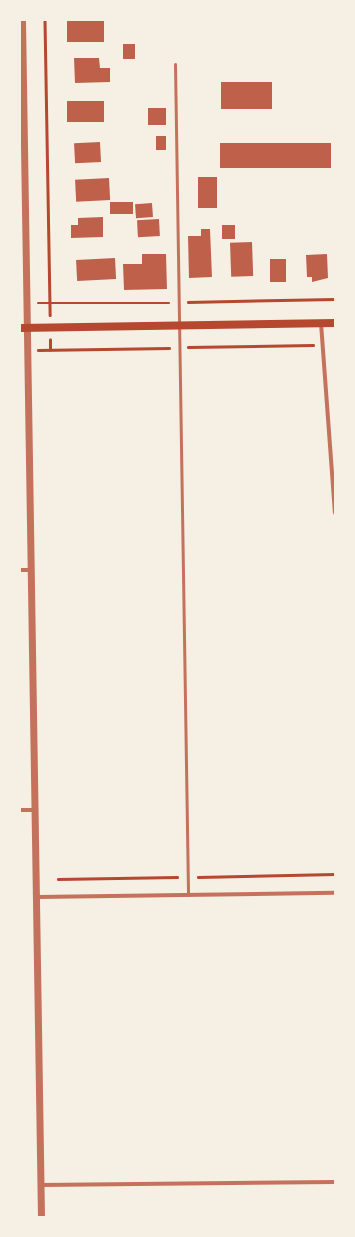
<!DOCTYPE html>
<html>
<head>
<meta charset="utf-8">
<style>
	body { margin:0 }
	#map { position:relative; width:355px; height:1237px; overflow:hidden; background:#f6efe4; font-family:"Open Sans",sans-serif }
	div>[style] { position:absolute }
	.building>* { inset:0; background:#bf614a; transform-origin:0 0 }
	.path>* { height:2.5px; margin:-1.25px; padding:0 1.25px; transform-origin:1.25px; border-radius:1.25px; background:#b5482f }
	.service>* { height:3px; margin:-1.5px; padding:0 1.5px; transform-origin:1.5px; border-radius:1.5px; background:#c5725c }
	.minor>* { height:4px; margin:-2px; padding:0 2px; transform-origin:2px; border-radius:2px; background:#c5725c }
	.tertiary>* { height:7px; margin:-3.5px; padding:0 3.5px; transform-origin:3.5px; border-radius:3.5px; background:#c5725c }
	.secondary>* { height:8px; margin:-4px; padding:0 4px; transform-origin:4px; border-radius:4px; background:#b5482f }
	span { translate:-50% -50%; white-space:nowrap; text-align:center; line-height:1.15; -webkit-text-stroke:3.5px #f6efe4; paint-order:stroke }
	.frame { position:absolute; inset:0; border:21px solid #f6efe4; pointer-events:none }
</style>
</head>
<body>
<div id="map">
	<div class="building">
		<div style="left:67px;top:20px;width:37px;height:22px"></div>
		<div style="left:123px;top:44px;width:12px;height:15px"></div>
		<div style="clip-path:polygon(74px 58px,99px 58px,100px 68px,110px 68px,110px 82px,75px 83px)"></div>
		<div style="left:272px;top:82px;width:27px;height:51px;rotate:90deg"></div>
		<div style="left:104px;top:101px;width:21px;height:37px;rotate:90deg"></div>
		<div style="left:166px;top:108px;width:17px;height:18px;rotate:90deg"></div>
		<div style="left:156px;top:136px;width:10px;height:14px"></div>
		<div style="left:100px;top:142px;width:20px;height:26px;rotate:87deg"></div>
		<div style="left:331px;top:143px;width:25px;height:111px;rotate:90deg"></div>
		<div style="left:198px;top:177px;width:19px;height:31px"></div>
		<div style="left:109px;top:178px;width:22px;height:34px;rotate:87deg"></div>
		<div style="left:110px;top:202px;width:23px;height:12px"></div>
		<div style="left:152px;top:203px;width:14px;height:17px;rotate:86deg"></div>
		<div style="clip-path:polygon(103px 217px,103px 237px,71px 238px,71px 225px,78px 225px,78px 218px)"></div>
		<div style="left:159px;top:219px;width:17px;height:22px;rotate:87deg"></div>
		<div style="left:222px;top:225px;width:13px;height:14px"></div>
		<div style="clip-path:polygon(201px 229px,210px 229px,212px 277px,189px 278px,188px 236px,201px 236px)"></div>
		<div style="left:252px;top:242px;width:34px;height:22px;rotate:88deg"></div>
		<div style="clip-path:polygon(142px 254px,166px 254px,167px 289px,124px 290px,123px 264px,142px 264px)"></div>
		<div style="clip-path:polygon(327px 254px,328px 278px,312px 282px,312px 277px,307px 277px,306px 255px)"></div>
		<div style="left:115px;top:258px;width:21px;height:39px;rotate:87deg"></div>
		<div style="left:286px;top:259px;width:23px;height:16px;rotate:90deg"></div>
	</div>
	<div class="path">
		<div style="left:45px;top:20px;width:295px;rotate:89deg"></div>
		<div style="left:188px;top:302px;width:147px;rotate:-1.2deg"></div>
		<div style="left:38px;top:303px;width:131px"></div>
		<div style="left:188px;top:347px;width:125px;rotate:-0.9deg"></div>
		<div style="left:38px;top:350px;width:131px;rotate:-0.9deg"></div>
		<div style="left:50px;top:350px;width:10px;rotate:-90deg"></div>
		<div style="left:198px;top:877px;width:137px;rotate:-1.3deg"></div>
		<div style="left:58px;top:879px;width:119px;rotate:-1deg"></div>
	</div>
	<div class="service">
		<div style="left:175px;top:64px;width:831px;rotate:89.1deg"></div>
	</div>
	<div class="minor">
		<div style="left:321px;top:323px;width:190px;rotate:85.8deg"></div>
		<div style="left:20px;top:570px;width:11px"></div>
		<div style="left:20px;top:810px;width:16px"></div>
		<div style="left:38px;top:897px;width:297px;rotate:-0.8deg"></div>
		<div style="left:41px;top:1185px;width:294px;rotate:-0.6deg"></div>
	</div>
	<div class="tertiary">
		<div style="left:22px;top:20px;width:1197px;rotate:89.09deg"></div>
	</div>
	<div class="secondary">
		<div style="left:20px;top:328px;width:315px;rotate:-0.9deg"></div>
	</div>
	<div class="frame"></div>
</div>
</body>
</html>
